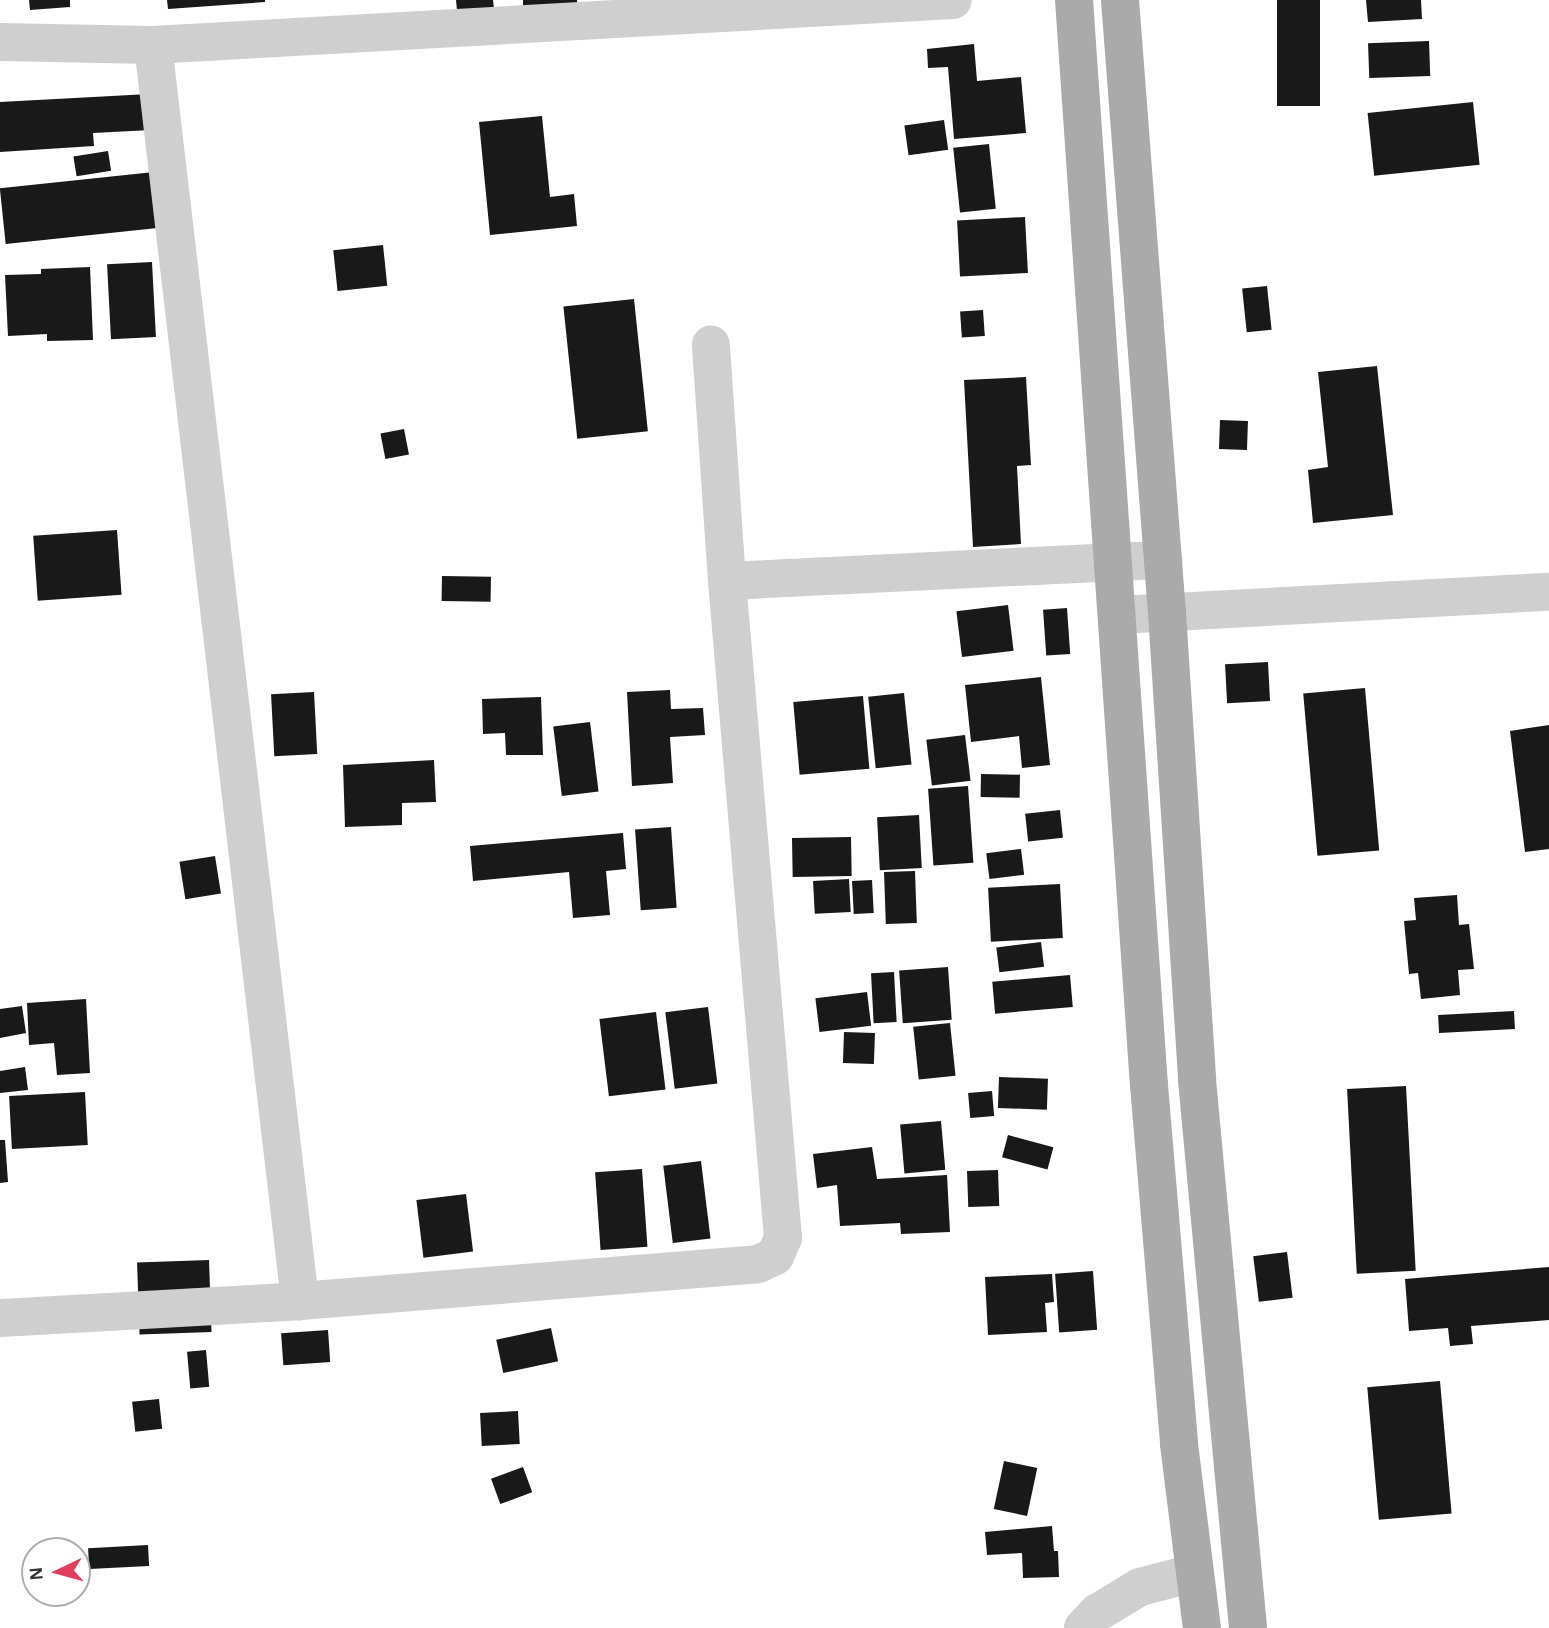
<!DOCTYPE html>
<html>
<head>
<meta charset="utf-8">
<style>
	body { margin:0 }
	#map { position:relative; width:1549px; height:1628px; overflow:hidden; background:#fff; font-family:"Alegreya Sans",sans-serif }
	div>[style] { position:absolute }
	.building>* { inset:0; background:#191919; transform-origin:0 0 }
	.street>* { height:38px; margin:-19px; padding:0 19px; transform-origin:19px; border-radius:19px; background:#cfcfcf }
	.primary>* { height:38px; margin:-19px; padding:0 19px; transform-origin:19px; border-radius:19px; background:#aaa }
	span { translate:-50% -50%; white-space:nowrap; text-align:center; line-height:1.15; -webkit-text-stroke:7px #fff; paint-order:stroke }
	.north { position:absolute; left:21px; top:1537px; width:70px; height:70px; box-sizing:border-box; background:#fff; border:2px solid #adadad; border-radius:50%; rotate:265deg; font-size:19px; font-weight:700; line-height:28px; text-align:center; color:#323232 }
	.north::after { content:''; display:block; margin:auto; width:24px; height:32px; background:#df3e5d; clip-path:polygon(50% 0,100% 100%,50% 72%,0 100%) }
</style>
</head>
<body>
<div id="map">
	<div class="building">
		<div style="clip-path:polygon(29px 0,70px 0,70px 7px,30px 10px)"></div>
		<div style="clip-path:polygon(167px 0,265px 0,265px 2px,168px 9px)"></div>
		<div style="clip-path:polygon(456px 0,493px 0,495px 18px,458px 21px)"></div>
		<div style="clip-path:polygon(523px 0,577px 0,578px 12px,523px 15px)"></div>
		<div style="left:1277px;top:0;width:43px;height:106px"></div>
		<div style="clip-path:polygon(1366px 0,1421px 0,1422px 19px,1368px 22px)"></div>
		<div style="left:1429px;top:41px;width:35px;height:61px;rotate:88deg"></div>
		<div style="clip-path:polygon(974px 44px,977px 81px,1021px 77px,1026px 133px,954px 139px,948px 67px,928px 68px,927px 49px)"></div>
		<div style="clip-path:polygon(149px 94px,151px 130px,93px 133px,94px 146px,0 152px,0 102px)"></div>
		<div style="left:1473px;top:102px;width:63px;height:106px;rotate:84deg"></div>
		<div style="clip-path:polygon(542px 116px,550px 197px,574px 194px,577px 226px,490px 235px,479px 122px)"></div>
		<div style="left:944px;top:120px;width:30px;height:40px;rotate:82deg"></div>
		<div style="left:989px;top:144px;width:65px;height:36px;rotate:84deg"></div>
		<div style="left:108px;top:151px;width:20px;height:35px;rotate:81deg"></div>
		<div style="left:154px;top:172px;width:56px;height:155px;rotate:84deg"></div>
		<div style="left:1025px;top:217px;width:56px;height:68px;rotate:87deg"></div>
		<div style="left:383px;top:245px;width:41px;height:50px;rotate:84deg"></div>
		<div style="left:152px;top:262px;width:75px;height:45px;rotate:87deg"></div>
		<div style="clip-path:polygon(90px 267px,93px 340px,47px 341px,47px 334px,8px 336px,5px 275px,41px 274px,41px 269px)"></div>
		<div style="left:1267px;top:286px;width:44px;height:25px;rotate:84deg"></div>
		<div style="left:634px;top:299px;width:133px;height:71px;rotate:84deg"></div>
		<div style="left:983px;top:310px;width:26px;height:23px;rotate:86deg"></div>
		<div style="clip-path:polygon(1377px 366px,1393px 515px,1313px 523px,1308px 470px,1328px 467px,1318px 372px)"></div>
		<div style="clip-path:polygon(1026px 377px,1031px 465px,1017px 466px,1021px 544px,973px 547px,964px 380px)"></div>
		<div style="left:1220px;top:420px;width:28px;height:29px;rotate:2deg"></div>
		<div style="left:404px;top:429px;width:26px;height:24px;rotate:79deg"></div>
		<div style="left:117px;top:530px;width:65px;height:84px;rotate:86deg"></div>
		<div style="left:442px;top:576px;width:49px;height:25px;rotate:1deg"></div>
		<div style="left:1008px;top:605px;width:46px;height:52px;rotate:83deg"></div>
		<div style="left:1067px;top:608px;width:46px;height:24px;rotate:86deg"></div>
		<div style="left:1268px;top:662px;width:39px;height:43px;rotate:87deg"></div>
		<div style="clip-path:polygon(1041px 677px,1050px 765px,1022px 768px,1019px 736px,971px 742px,965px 685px)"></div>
		<div style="left:1365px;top:688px;width:163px;height:62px;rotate:85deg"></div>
		<div style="clip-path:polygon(670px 690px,671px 709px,703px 708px,705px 735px,670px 737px,673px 783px,632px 786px,627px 692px)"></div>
		<div style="left:314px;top:692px;width:62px;height:43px;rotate:87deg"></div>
		<div style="left:904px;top:693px;width:72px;height:36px;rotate:84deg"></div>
		<div style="left:863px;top:696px;width:73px;height:70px;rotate:85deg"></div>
		<div style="clip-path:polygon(541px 697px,543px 755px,506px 755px,505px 733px,483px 734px,482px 699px)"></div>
		<div style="left:590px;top:722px;width:70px;height:37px;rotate:83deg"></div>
		<div style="clip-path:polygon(1549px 725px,1549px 849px,1525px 852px,1510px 731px)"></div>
		<div style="left:965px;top:735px;width:46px;height:39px;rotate:83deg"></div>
		<div style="clip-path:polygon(434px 760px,436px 802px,402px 803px,402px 825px,345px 827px,343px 765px)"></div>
		<div style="left:981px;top:774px;width:39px;height:23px;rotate:1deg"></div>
		<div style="left:968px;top:786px;width:77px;height:40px;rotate:86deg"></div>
		<div style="left:1060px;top:810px;width:28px;height:35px;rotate:84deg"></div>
		<div style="left:919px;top:815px;width:53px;height:42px;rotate:87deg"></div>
		<div style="left:671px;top:827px;width:81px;height:36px;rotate:86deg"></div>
		<div style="clip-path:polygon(623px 833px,626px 869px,606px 871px,610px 915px,573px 918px,569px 872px,473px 881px,470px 846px)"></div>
		<div style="left:851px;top:837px;width:39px;height:59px;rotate:89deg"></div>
		<div style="left:1021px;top:849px;width:26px;height:35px;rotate:83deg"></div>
		<div style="left:215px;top:856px;width:38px;height:36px;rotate:81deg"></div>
		<div style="left:915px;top:871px;width:52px;height:31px;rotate:88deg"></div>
		<div style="left:849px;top:879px;width:33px;height:36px;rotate:87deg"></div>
		<div style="left:872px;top:880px;width:33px;height:20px;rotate:87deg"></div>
		<div style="left:1060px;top:884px;width:54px;height:72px;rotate:87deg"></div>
		<div style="clip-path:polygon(1457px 895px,1459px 925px,1469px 924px,1474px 969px,1458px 970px,1460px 995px,1421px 999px,1418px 973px,1409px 974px,1404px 921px,1416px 920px,1414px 898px)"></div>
		<div style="left:1041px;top:942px;width:25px;height:45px;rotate:83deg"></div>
		<div style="left:948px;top:967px;width:53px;height:49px;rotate:86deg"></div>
		<div style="left:894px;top:972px;width:50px;height:23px;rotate:87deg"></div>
		<div style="left:1070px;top:975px;width:32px;height:78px;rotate:85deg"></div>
		<div style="left:867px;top:992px;width:34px;height:52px;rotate:83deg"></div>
		<div style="clip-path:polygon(86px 999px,90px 1073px,57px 1075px,54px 1043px,29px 1045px,27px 1003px)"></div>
		<div style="clip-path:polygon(22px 1006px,26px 1033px,0 1038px,0 1009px)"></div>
		<div style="left:708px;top:1007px;width:77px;height:43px;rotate:83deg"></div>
		<div style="left:1514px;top:1011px;width:18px;height:76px;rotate:87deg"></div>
		<div style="left:656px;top:1012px;width:78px;height:57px;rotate:83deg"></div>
		<div style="left:950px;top:1023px;width:53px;height:37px;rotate:84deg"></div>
		<div style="left:844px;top:1032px;width:31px;height:31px;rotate:2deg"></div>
		<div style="clip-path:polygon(25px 1067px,28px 1090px,0 1093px,0 1071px)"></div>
		<div style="left:999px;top:1077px;width:49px;height:31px;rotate:2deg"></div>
		<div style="left:1406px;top:1086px;width:185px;height:59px;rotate:87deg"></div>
		<div style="left:992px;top:1091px;width:25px;height:24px;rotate:85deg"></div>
		<div style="left:85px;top:1092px;width:53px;height:76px;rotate:87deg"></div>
		<div style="left:941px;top:1121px;width:49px;height:41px;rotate:85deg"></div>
		<div style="left:1008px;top:1135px;width:47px;height:23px;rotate:15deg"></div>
		<div style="clip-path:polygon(0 1140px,5px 1140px,8px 1182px,0 1183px)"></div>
		<div style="clip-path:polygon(872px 1147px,877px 1179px,947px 1175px,950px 1232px,901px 1234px,900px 1223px,840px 1226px,837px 1185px,817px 1188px,813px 1154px)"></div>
		<div style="left:701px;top:1161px;width:78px;height:38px;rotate:83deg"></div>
		<div style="left:642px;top:1169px;width:78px;height:47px;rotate:86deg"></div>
		<div style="left:998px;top:1170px;width:36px;height:31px;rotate:88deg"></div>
		<div style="left:466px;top:1194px;width:58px;height:50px;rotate:83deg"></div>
		<div style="left:1287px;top:1252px;width:46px;height:34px;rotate:83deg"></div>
		<div style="left:209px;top:1260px;width:72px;height:72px;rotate:88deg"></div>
		<div style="clip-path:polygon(1549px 1267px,1549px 1320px,1471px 1326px,1473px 1344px,1450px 1346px,1448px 1328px,1409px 1331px,1405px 1279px)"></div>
		<div style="left:1093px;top:1271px;width:59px;height:38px;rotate:86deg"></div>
		<div style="clip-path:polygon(1052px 1274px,1054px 1302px,1045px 1303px,1047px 1332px,988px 1335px,985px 1277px)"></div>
		<div style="left:551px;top:1328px;width:34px;height:56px;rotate:78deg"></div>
		<div style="left:328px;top:1330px;width:32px;height:47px;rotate:86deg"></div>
		<div style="left:206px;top:1350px;width:37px;height:19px;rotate:85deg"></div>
		<div style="left:1440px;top:1381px;width:133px;height:73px;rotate:85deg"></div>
		<div style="left:159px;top:1399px;width:30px;height:27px;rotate:84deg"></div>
		<div style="left:518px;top:1411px;width:33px;height:38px;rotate:87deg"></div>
		<div style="left:1004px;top:1461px;width:34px;height:49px;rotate:12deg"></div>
		<div style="left:523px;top:1467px;width:27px;height:34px;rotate:70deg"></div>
		<div style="clip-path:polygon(1052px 1526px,1054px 1551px,1058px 1551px,1059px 1577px,1023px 1578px,1022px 1553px,987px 1555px,985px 1532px)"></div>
		<div style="left:148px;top:1545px;width:21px;height:60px;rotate:87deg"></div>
	</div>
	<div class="street">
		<div style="left:0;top:42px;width:153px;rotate:1.1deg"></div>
		<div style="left:153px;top:45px;width:801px;rotate:-3.22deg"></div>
		<div style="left:153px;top:45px;width:1265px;rotate:83.32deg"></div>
		<div style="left:727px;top:581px;width:437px;rotate:-2.8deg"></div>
		<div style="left:1118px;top:615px;width:432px;rotate:-3.1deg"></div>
		<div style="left:0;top:1318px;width:300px;rotate:-3.2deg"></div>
		<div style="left:300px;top:1301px;width:459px;rotate:-4.6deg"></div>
		<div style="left:758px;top:1264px;width:19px;rotate:-25deg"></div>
		<div style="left:775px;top:1256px;width:20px;rotate:-66deg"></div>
		<div style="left:783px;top:1238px;width:659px;rotate:-94.87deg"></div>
		<div style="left:727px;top:581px;width:237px;rotate:-93.9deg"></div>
		<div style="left:1083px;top:1628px;width:21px;rotate:-47deg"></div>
		<div style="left:1097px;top:1613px;width:50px;rotate:-31.2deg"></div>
		<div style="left:1140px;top:1587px;width:56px;rotate:-14.5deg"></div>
	</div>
	<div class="primary">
		<div style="left:1074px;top:0;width:1088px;rotate:86.05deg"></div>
		<div style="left:1149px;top:1085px;width:360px;rotate:85.2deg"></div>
		<div style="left:1179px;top:1444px;width:185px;rotate:82.9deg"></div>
		<div style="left:1120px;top:0;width:615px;rotate:85.62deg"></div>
		<div style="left:1167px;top:613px;width:468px;rotate:86.3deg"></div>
		<div style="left:1197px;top:1080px;width:550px;rotate:84.68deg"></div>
	</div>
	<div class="north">N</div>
</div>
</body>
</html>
